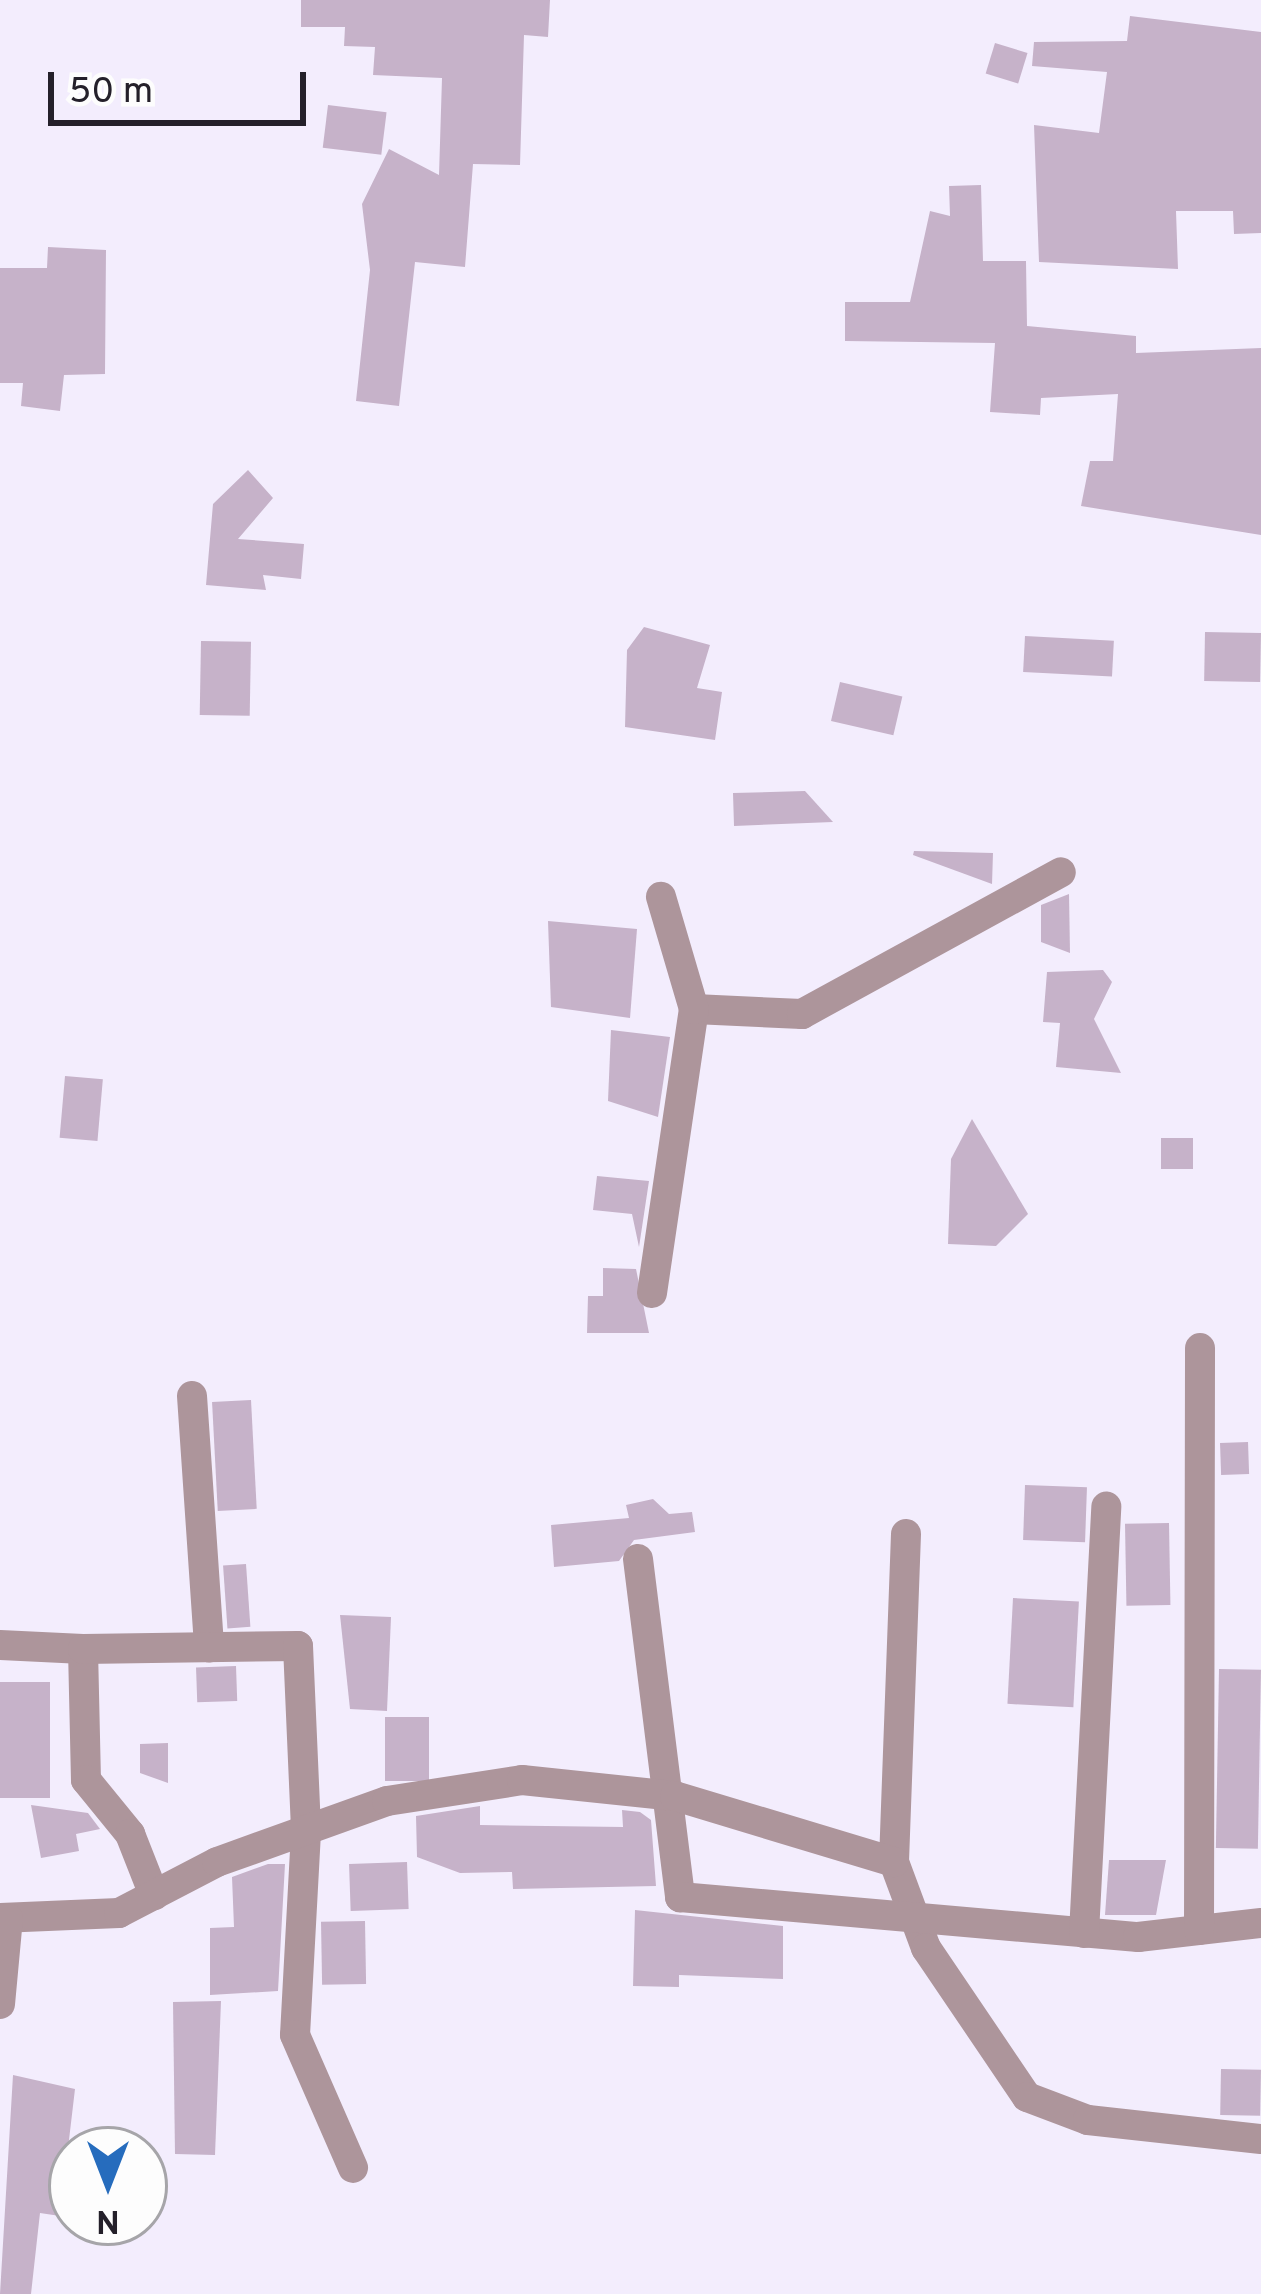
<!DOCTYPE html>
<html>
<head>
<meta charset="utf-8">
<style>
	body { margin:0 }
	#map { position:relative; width:1261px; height:2294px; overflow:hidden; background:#f3edfd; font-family:Overpass,sans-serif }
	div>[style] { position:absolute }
	.building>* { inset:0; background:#c6b2c9; transform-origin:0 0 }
	.street>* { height:30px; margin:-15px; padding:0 15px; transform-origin:15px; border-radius:15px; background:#ad959b }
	span { translate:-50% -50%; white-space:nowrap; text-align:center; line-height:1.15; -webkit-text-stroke:12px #fdfdfd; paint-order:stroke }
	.north { position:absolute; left:48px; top:2126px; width:120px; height:120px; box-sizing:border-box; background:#fdfdfd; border:3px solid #a6a5a9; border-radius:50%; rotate:180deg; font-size:33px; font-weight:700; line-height:48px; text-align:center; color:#24202a }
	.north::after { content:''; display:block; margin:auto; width:42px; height:54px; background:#266cbd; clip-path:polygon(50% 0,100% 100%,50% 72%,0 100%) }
	.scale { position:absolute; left:48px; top:72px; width:258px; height:54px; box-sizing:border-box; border:6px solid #24202a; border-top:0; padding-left:15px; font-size:36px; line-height:42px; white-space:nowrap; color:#24202a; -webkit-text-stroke:9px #fdfdfd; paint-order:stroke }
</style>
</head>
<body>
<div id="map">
	<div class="building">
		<div style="clip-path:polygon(301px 0,550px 0,548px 37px,524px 35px,520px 165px,473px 164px,465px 267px,415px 262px,399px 406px,356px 401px,370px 270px,362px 204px,389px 149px,439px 175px,442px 78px,373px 75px,375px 47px,344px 46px,345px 27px,301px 27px)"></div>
		<div style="clip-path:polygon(1130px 16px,1261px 32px,1261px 233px,1234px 234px,1233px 211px,1176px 211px,1178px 269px,1039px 262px,1034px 125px,1099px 133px,1107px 72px,1032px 66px,1034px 42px,1127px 41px)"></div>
		<div style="left:995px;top:43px;width:34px;height:32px;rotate:17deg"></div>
		<div style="left:328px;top:105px;width:59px;height:43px;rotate:7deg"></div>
		<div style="clip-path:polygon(981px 185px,983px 261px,1026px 261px,1027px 326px,1136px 336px,1136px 353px,1261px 348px,1261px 535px,1081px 506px,1090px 461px,1113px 461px,1118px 394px,1041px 398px,1040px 415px,990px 412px,995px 343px,845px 341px,845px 302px,910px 302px,930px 211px,950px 216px,949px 186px)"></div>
		<div style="clip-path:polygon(48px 247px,106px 250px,105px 374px,64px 375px,60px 411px,21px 406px,23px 383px,0 383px,0 268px,47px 268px)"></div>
		<div style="clip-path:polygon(248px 470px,273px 498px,238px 539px,304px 544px,301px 579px,263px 575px,266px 590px,206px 585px,213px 504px)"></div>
		<div style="clip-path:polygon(644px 627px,710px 645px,697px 688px,722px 692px,715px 740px,625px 727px,627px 650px)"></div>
		<div style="left:1205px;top:632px;width:56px;height:49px;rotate:1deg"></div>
		<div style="left:1025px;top:636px;width:89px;height:36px;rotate:3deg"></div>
		<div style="left:201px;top:641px;width:50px;height:74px;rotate:1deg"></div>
		<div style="left:840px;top:682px;width:64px;height:40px;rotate:13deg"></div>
		<div style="clip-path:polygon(805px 791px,833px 822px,734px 826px,733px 793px)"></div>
		<div style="clip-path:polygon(914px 851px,993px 853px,992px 884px,913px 855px)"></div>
		<div style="clip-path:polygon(1069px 894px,1070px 953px,1041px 942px,1041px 905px)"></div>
		<div style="clip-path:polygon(548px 921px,637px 929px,630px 1018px,551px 1007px)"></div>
		<div style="clip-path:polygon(1103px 970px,1112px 982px,1094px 1019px,1121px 1073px,1056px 1067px,1060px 1023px,1043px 1022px,1047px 972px)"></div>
		<div style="clip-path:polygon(611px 1030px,670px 1037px,658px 1117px,608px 1101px)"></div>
		<div style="left:65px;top:1076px;width:38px;height:62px;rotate:5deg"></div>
		<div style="clip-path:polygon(972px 1119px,1028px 1214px,996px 1246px,948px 1244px,951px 1159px)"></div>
		<div style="left:1161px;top:1138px;width:32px;height:31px"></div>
		<div style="clip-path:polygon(597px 1176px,649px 1181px,639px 1247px,632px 1214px,593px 1210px)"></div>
		<div style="clip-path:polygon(603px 1268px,636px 1269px,649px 1333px,587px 1333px,588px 1296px,603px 1296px)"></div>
		<div style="left:251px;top:1400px;width:109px;height:39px;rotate:87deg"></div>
		<div style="left:1248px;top:1442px;width:32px;height:28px;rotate:88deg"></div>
		<div style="left:1025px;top:1485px;width:62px;height:55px;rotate:2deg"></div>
		<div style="clip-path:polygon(653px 1499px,669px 1514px,692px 1512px,695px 1532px,634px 1540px,619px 1561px,554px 1567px,551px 1525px,629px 1518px,626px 1505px)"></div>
		<div style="left:1169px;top:1523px;width:82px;height:44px;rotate:89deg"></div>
		<div style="left:246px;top:1564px;width:63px;height:23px;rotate:86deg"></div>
		<div style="left:1013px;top:1598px;width:66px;height:106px;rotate:3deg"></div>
		<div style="clip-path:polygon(340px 1615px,391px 1617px,387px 1711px,350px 1709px)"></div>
		<div style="left:236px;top:1666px;width:35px;height:40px;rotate:88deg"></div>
		<div style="left:1219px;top:1669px;width:42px;height:179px;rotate:1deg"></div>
		<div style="left:50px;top:1682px;width:116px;height:50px;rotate:90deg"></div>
		<div style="left:385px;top:1717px;width:44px;height:64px"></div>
		<div style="clip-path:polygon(168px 1743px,168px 1783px,140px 1773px,140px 1744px)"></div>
		<div style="clip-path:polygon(31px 1805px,88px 1813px,100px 1829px,76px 1834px,79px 1851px,41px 1858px)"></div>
		<div style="clip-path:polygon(480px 1806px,480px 1825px,623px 1827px,622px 1810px,640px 1812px,651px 1820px,656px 1886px,513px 1889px,512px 1872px,460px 1873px,417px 1857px,416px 1816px)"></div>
		<div style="clip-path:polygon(1109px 1860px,1166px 1860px,1156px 1915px,1105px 1915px)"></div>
		<div style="left:407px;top:1862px;width:47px;height:58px;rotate:88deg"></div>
		<div style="clip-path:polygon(268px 1864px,285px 1864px,278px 1991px,210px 1995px,210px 1928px,234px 1927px,232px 1877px)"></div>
		<div style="clip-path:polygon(635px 1910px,783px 1926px,783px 1979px,679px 1975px,679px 1987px,633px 1986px)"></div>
		<div style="left:365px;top:1921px;width:63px;height:44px;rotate:89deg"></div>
		<div style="clip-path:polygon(221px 2001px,215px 2155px,175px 2154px,173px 2002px)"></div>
		<div style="left:1221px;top:2069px;width:40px;height:46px;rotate:1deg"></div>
		<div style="clip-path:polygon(13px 2075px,75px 2089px,60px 2216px,40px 2213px,31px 2294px,0 2294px)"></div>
	</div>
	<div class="street">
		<div style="left:694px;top:1009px;width:108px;rotate:2.7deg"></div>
		<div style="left:802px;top:1014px;width:295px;rotate:-28.7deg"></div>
		<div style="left:652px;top:1293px;width:287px;rotate:-81.6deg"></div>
		<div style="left:694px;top:1009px;width:117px;rotate:-106.4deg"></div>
		<div style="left:192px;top:1396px;width:252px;rotate:86.1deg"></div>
		<div style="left:906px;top:1534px;width:328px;rotate:92.1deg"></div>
		<div style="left:894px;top:1862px;width:92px;rotate:69.6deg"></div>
		<div style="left:926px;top:1948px;width:180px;rotate:55.9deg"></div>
		<div style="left:1027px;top:2097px;width:65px;rotate:20.7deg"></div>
		<div style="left:1088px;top:2120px;width:174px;rotate:6.3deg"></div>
		<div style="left:638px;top:1559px;width:341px;rotate:82.9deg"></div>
		<div style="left:680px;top:1897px;width:460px;rotate:5deg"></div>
		<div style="left:1138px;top:1937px;width:124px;rotate:-6.5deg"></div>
		<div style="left:0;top:1645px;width:83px;rotate:2.8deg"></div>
		<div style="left:83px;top:1649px;width:131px;rotate:88.7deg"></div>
		<div style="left:86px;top:1780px;width:70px;rotate:50.8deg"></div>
		<div style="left:130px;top:1834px;width:66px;rotate:68.5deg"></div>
		<div style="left:83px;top:1649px;width:215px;rotate:-0.8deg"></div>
		<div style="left:298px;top:1646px;width:186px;rotate:87.5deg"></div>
		<div style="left:306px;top:1832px;width:203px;rotate:93.1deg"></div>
		<div style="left:295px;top:2035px;width:145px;rotate:66.4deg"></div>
		<div style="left:0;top:1918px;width:119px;rotate:-2.4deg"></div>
		<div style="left:119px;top:1913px;width:110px;rotate:-27.5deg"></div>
		<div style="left:217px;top:1862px;width:181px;rotate:-19.7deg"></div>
		<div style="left:387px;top:1801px;width:137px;rotate:-8.8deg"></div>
		<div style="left:522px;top:1780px;width:154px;rotate:6deg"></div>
		<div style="left:675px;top:1796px;width:229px;rotate:16.8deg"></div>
		<div style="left:1199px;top:1930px;width:582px;rotate:-89.9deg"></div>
		<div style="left:1084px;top:1933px;width:427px;rotate:-87deg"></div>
		<div style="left:0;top:2004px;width:86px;rotate:-84.7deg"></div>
	</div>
	<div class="north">N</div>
	<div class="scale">50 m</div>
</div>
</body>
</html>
